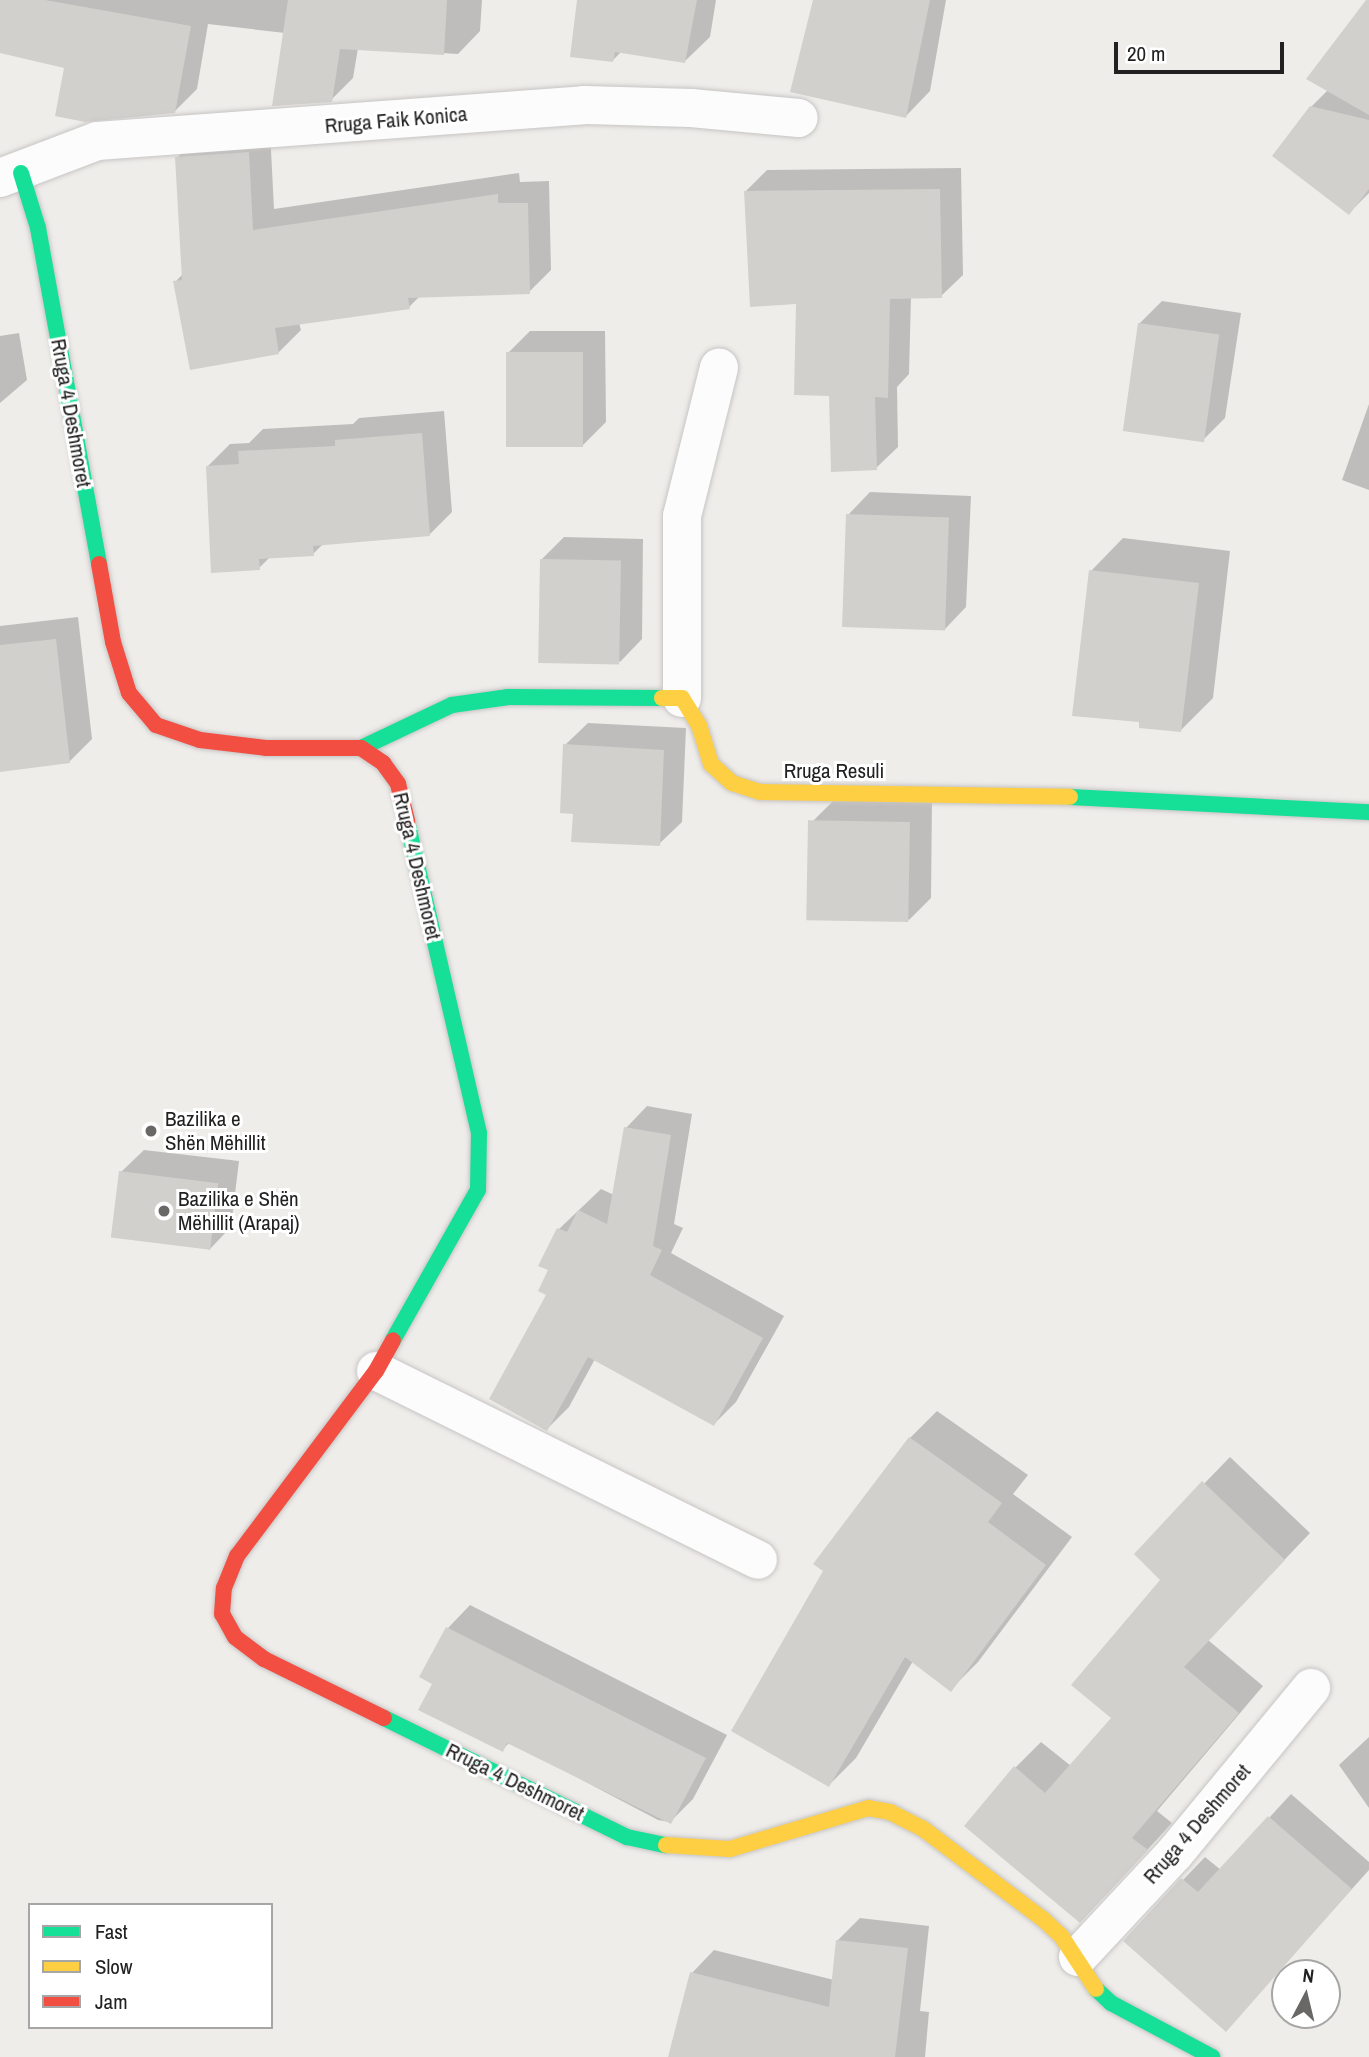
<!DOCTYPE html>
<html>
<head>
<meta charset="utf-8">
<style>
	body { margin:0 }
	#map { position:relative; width:1369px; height:2057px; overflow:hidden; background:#efedea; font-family:"Archivo Narrow",sans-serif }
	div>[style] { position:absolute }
	.shadow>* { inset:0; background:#0003 }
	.building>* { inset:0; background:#d2d0cd; transform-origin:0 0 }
	.roads { filter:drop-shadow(0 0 2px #c6c5c4) drop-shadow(0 0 2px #c6c5c4) }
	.street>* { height:38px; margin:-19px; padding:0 19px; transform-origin:19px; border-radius:19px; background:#fdfcfc }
	.fast>* { height:16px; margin:-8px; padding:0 8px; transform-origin:8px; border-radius:8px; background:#16e098 }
	.slow>* { height:16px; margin:-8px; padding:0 8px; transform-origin:8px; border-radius:8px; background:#ffcf43 }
	.jam>* { height:16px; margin:-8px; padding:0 8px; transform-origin:8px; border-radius:8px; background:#f24e42 }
	.dots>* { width:19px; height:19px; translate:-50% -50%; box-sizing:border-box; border:4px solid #fff; border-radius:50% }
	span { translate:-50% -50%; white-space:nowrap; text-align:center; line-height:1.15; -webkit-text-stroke:6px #fff; paint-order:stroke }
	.street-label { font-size:21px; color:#212121 }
	.poi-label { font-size:21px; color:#212121 }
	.left { translate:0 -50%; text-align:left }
	.legend { position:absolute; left:28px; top:1903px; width:245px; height:126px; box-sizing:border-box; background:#fff; border:2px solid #a6a6a6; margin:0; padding:9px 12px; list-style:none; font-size:21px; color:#212121 }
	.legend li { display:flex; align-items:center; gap:14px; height:35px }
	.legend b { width:35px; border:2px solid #a6a6a6 }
	.north { position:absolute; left:1271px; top:1959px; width:70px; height:70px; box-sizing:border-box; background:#fff; border:2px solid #a6a6a6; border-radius:50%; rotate:7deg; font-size:19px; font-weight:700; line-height:28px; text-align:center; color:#212121 }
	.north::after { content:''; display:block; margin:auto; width:24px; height:32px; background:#696867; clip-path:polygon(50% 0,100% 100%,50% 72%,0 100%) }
	.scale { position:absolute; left:1114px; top:42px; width:170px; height:32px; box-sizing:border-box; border:4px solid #212121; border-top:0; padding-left:9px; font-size:21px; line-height:24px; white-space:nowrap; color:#212121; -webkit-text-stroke:5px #fff; paint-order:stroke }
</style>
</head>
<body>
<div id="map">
	<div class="shadow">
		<div style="clip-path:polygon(0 0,482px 0,480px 31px,458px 54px,358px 48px,353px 78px,331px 100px,285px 33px,208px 24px,197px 89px,174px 112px,66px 66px,0 51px)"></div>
		<div style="clip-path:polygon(579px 0,716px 0,710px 37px,685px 61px,622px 51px,613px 60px)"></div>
		<div style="clip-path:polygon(814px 0,946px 0,930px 91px,906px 116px)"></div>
		<div style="clip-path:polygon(1369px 6px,1369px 193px,1349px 213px,1311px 107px,1328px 90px)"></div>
		<div style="clip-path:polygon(270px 130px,274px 209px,519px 173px,520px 182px,549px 181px,551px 270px,529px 292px,421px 295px,409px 307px,299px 323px,301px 330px,279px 352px,175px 282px,184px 273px,177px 158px,199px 136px)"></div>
		<div style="clip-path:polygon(961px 168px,963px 275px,941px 296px,911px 297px,909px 374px,897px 387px,898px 447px,876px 468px,831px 394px,797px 302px,745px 192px,767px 170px)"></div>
		<div style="clip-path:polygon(1162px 301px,1241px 313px,1225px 418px,1202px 441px,1139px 324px)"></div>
		<div style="clip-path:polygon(530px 331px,605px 331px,606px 422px,583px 445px,508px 353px)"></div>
		<div style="clip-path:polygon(19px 333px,27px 380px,0 403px,0 336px)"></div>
		<div style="clip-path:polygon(1369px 404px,1369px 490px,1342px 480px)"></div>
		<div style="clip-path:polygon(444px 411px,452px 512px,430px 534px,324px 543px,313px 554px,271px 556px,259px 568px,207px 467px,230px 444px,249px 443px,263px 429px,353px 424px,359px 418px)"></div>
		<div style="clip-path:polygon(870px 492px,971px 496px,966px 607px,944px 630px,848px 515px)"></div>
		<div style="clip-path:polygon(564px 537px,643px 539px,642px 639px,620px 662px,541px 560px)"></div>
		<div style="clip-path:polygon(1123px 538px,1230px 551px,1213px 698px,1180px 731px,1091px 571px)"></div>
		<div style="clip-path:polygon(78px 617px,92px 739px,69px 762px,0 771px,0 626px)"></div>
		<div style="clip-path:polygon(588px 723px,686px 728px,682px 822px,659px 844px,574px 812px,565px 745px)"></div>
		<div style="clip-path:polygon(932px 800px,931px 898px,909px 920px,810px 824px,833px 801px)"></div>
		<div style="clip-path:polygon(647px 1106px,692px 1114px,674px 1224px,683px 1228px,671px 1253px,784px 1316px,736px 1402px,714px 1424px,595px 1359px,569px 1407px,547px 1429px,548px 1294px,559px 1229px,601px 1189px,614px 1195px,626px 1128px)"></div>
		<div style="clip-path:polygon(144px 1150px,239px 1161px,231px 1227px,209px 1250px,121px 1172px)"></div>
		<div style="clip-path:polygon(937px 1411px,1028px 1475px,1013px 1494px,1072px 1537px,978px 1662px,951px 1689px,913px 1661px,856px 1758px,829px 1785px,826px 1571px,816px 1564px,910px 1438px)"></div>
		<div style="clip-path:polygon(1230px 1457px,1310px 1533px,1208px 1640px,1263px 1686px,1157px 1811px,1172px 1823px,1106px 1895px,1015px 1768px,1041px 1742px,1071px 1766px,1113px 1718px,1162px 1579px,1136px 1554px)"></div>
		<div style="clip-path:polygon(470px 1605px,727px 1735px,693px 1799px,670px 1822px,658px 1820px,510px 1742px,502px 1750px,435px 1683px,422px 1677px,448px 1628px)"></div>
		<div style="clip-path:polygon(1369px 1737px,1369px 1808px,1339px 1765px)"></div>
		<div style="clip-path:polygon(1291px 1794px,1369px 1862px,1369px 1870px,1226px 2029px,1183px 1880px,1205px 1857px,1221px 1870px)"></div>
		<div style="clip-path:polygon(860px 1918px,929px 1926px,920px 2011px,929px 2012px,925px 2057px,697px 2057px,692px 1973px,714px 1950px,834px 1980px,837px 1941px)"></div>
	</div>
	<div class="building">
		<div style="clip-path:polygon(0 0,45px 0,191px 26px,175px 113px,85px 122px,55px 116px,64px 68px,0 53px)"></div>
		<div style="clip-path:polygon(288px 0,447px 0,444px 55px,340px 49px,332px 102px,272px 106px)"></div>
		<div style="clip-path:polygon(577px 0,697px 0,685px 63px,615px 52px,613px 62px,570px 57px)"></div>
		<div style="clip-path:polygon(813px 0,930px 0,906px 118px,790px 92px)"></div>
		<div style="clip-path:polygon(1366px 0,1369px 0,1369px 115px,1306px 79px)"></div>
		<div style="clip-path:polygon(1310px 106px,1369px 120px,1369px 189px,1349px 215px,1272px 156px)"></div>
		<div style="clip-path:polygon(249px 152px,253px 230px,498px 194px,498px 203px,528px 203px,530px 294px,408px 298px,410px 309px,275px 328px,279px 354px,190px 370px,173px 281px,182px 280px,175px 157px)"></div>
		<div style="clip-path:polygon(940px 189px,942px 298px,890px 299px,888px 398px,875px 397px,877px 470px,831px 472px,829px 396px,794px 395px,796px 304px,750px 307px,744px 191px)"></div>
		<div style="left:1138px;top:323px;width:82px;height:109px;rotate:8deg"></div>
		<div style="left:506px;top:352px;width:77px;height:95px"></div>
		<div style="clip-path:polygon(422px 433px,430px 536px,313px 546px,314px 556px,259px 559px,260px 570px,211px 573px,206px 466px,239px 464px,238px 451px,335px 446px,335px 440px)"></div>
		<div style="left:846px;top:514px;width:103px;height:113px;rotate:2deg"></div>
		<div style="left:540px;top:559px;width:81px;height:104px;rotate:1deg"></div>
		<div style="clip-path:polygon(1089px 570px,1199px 583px,1181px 732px,1139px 728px,1139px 722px,1072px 716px)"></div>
		<div style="clip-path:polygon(56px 639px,70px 763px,0 772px,0 645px)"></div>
		<div style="clip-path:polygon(563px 744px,664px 750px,660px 846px,571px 842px,573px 814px,560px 813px)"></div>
		<div style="left:910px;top:822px;width:100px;height:102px;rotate:91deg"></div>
		<div style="clip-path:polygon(624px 1127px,671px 1135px,653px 1246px,662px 1250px,650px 1275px,763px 1338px,714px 1426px,588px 1357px,547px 1431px,489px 1399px,546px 1295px,538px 1291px,548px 1270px,538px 1266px,557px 1228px,567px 1232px,578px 1210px,607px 1224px)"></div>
		<div style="left:119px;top:1171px;width:100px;height:67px;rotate:7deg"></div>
		<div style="clip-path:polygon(909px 1437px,1002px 1503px,988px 1522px,1046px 1565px,951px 1692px,905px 1657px,829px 1787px,731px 1731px,823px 1571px,813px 1564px)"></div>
		<div style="clip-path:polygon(1202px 1481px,1285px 1560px,1184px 1667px,1239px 1713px,1132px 1838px,1148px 1850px,1080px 1923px,964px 1826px,1014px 1766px,1045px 1793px,1111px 1718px,1071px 1685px,1160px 1580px,1134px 1554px)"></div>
		<div style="clip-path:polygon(446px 1627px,706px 1758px,671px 1824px,507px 1743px,503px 1752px,418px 1710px,432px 1684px,419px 1677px)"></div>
		<div style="clip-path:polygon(1268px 1816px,1352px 1889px,1226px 2032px,1123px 1941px,1181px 1878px,1198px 1892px)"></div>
		<div style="clip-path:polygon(836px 1940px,908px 1948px,895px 2057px,668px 2057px,690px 1972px,829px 2007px)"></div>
	</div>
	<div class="roads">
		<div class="street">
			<div style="left:0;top:178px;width:104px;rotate:-20.9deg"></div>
			<div style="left:97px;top:141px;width:488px;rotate:-4.2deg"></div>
			<div style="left:584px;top:105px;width:107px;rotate:1.6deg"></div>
			<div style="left:691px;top:108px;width:108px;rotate:5.3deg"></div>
			<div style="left:682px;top:698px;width:182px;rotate:-90deg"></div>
			<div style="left:682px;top:516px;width:153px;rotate:-76deg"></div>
			<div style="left:376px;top:1371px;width:426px;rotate:26.3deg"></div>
			<div style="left:1078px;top:1957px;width:142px;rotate:-47deg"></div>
			<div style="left:1175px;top:1853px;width:214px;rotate:-50.5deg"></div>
		</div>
		<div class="fast">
			<div style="left:21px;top:173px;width:58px;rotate:72.8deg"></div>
			<div style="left:38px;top:228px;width:341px;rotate:79.7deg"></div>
			<div style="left:361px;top:748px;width:101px;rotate:-25.3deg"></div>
			<div style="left:452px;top:705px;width:57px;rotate:-8.1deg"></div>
			<div style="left:508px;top:697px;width:154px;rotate:0.4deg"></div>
			<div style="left:1070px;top:797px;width:299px;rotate:2.9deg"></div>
			<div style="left:393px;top:1340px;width:172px;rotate:-60.5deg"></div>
			<div style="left:478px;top:1190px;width:57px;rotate:-89deg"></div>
			<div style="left:479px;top:1133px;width:320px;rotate:-103deg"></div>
			<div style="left:384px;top:1718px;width:271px;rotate:26.1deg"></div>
			<div style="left:627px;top:1837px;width:40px;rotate:12deg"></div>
			<div style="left:1096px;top:1989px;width:21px;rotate:43deg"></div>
			<div style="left:1111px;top:2003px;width:115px;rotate:28.1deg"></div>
		</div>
		<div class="slow">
			<div style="left:662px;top:698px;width:20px"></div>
			<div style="left:682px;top:698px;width:32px;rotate:58deg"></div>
			<div style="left:699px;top:725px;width:41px;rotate:72.9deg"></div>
			<div style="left:711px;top:764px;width:28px;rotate:42deg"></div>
			<div style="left:732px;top:783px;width:29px;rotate:18deg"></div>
			<div style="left:760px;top:792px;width:310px;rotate:0.9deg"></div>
			<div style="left:666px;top:1845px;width:64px;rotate:3.6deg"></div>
			<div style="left:730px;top:1849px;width:144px;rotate:-16.5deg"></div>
			<div style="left:868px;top:1808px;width:22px;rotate:10deg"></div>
			<div style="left:890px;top:1812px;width:36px;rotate:27deg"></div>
			<div style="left:922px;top:1828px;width:153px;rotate:37deg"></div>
			<div style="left:1044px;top:1920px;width:25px;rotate:43deg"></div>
			<div style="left:1062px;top:1937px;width:62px;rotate:56.8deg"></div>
		</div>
		<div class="jam">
			<div style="left:99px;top:564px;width:79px;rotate:79.8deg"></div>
			<div style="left:113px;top:642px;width:53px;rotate:72.6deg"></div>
			<div style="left:129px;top:693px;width:42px;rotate:49.8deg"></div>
			<div style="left:156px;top:725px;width:46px;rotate:18.8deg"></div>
			<div style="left:200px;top:740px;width:66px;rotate:6.9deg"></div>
			<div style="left:266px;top:748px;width:95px"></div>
			<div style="left:361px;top:748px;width:27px;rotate:34deg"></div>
			<div style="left:383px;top:763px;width:26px;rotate:54deg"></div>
			<div style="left:398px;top:784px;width:38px;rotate:76deg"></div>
			<div style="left:384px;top:1718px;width:134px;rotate:-153.8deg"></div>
			<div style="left:264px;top:1659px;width:36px;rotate:-143deg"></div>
			<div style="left:235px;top:1637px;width:26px;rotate:-119deg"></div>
			<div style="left:222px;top:1614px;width:26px;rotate:-86deg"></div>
			<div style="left:224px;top:1588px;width:35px;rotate:-68deg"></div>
			<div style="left:237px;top:1556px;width:231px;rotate:-53.1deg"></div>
			<div style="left:376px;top:1371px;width:35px;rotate:-61deg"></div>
		</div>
	</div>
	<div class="dots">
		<div style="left:151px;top:1131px;background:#696867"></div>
		<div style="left:164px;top:1211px;background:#696867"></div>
	</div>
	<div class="street-label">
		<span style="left:396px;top:120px;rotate:-5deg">Rruga Faik Konica</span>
		<span style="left:71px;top:413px;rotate:80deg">Rruga 4 Deshmoret</span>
		<span style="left:834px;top:771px">Rruga Resuli</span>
		<span style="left:417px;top:866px;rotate:77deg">Rruga 4 Deshmoret</span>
		<span style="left:515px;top:1782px;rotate:26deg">Rruga 4 Deshmoret</span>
		<span style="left:1197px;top:1824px;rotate:-49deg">Rruga 4 Deshmoret</span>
	</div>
	<div class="poi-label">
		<span class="left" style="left:165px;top:1131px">Bazilika e<br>Shën Mëhillit</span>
		<span class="left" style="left:178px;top:1211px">Bazilika e Shën<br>Mëhillit (Arapaj)</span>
	</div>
	<ul class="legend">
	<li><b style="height:9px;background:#16e098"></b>Fast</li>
	<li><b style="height:9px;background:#ffcf43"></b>Slow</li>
	<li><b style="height:9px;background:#f24e42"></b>Jam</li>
	</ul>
	<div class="north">N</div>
	<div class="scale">20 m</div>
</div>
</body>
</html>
